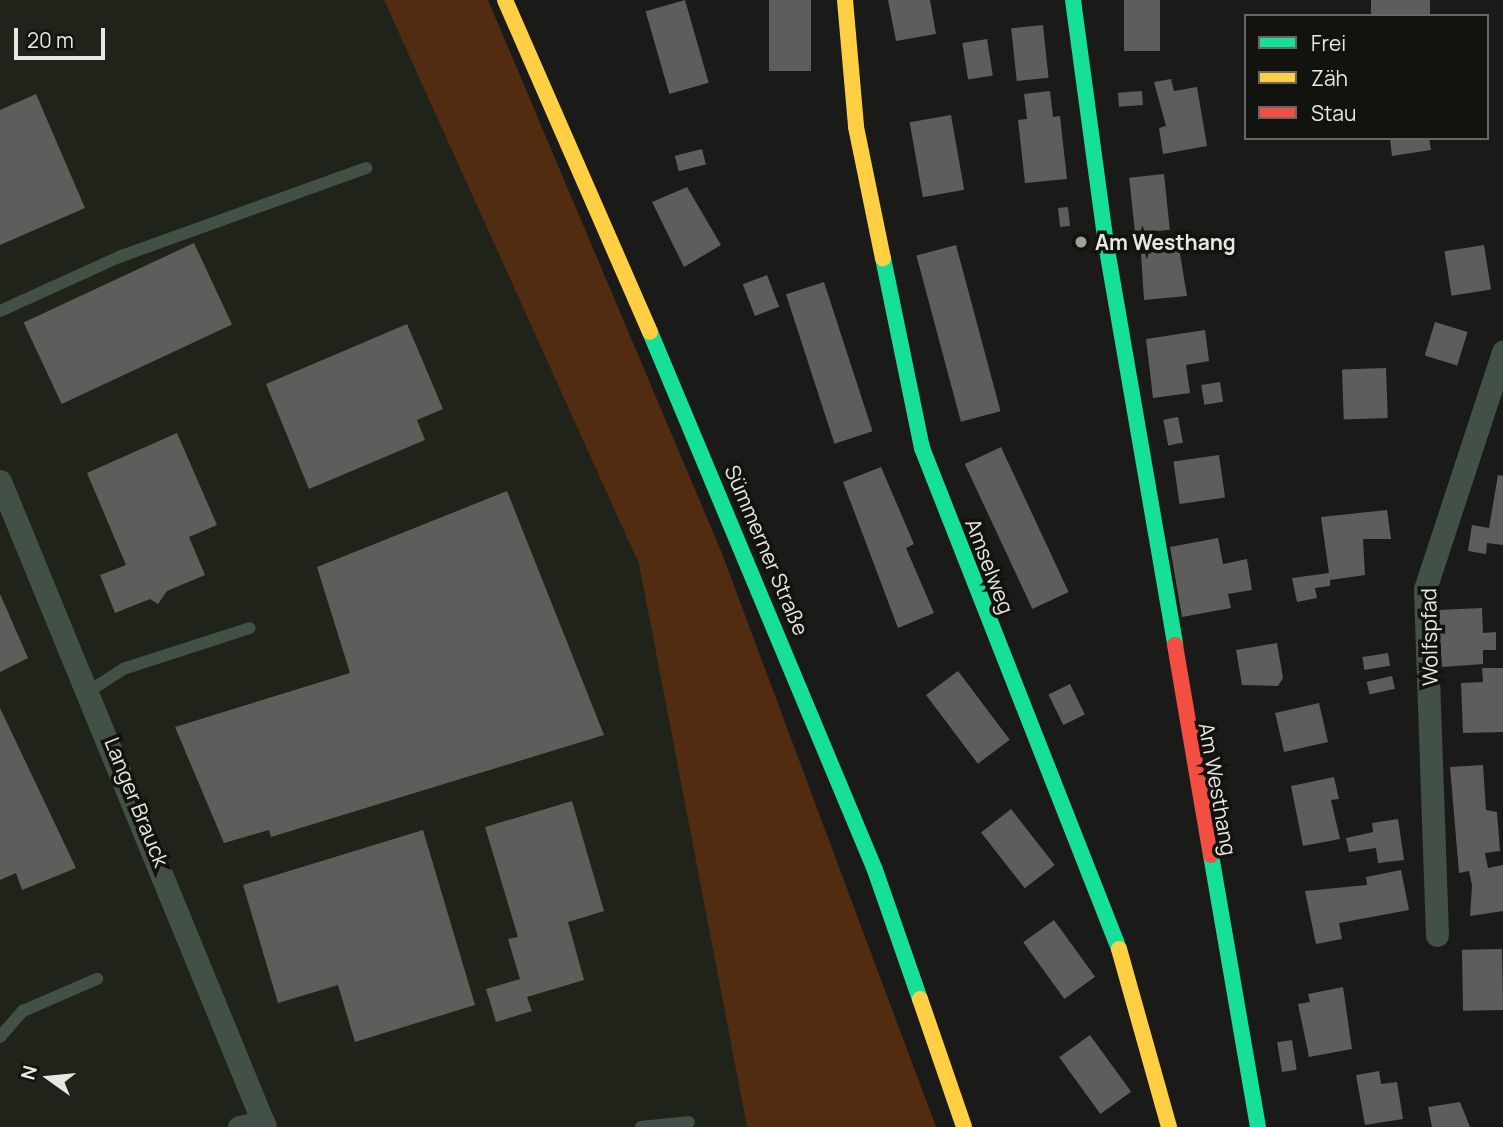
<!DOCTYPE html>
<html>
<head>
<meta charset="utf-8">
<style>
	body { margin:0 }
	#map { position:relative; width:1503px; height:1127px; overflow:hidden; background:#1a1b18; font-family:Manrope,sans-serif }
	div>[style] { position:absolute }
	.built>* { inset:0; background:#20231a }
	.green>* { inset:0; background:#522c10 }
	.building>* { inset:0; background:#5d5d5b; transform-origin:0 0 }
	.lane>* { height:12px; margin:-6px; padding:0 6px; transform-origin:6px; border-radius:6px; background:#425048 }
	.street>* { height:23px; margin:-11.5px; padding:0 11.5px; transform-origin:11.5px; border-radius:11.5px; background:#425048 }
	.fast>* { height:16px; margin:-8px; padding:0 8px; transform-origin:8px; border-radius:8px; background:#16e098 }
	.slow>* { height:16px; margin:-8px; padding:0 8px; transform-origin:8px; border-radius:8px; background:#ffcf43 }
	.jam>* { height:16px; margin:-8px; padding:0 8px; transform-origin:8px; border-radius:8px; background:#f24e42 }
	.dots>* { width:19px; height:19px; translate:-50% -50%; box-sizing:border-box; border:4px solid #12130e; border-radius:50% }
	span { translate:-50% -50%; white-space:nowrap; text-align:center; line-height:1.15; -webkit-text-stroke:7px #12130e; paint-order:stroke }
	.poi-label { font-size:21px; color:#e7e8e5; font-weight:700 }
	.left { translate:0 -50%; text-align:left }
	.street-label { font-size:21px; color:#e7e8e5 }
	.legend { position:absolute; left:1244px; top:14px; width:245px; height:126px; box-sizing:border-box; background:#12130e; border:2px solid #676864; margin:0; padding:9px 12px; list-style:none; font-size:21px; color:#e7e8e5 }
	.legend li { display:flex; align-items:center; gap:14px; height:35px }
	.legend b { width:35px; border:2px solid #676864 }
	.north { position:absolute; left:14px; top:1043px; width:70px; height:70px; -webkit-text-stroke:5px #12130e; paint-order:stroke; rotate:285deg; font-size:19px; font-weight:700; line-height:28px; text-align:center; color:#e7e8e5 }
	.north::after { content:''; display:block; margin:auto; width:24px; height:32px; background:#e7e8e5; clip-path:polygon(50% 0,100% 100%,50% 72%,0 100%) }
	.scale { position:absolute; left:14px; top:28px; width:91px; height:32px; box-sizing:border-box; border:4px solid #e7e8e5; border-top:0; padding-left:9px; font-size:21px; line-height:24px; white-space:nowrap; color:#e7e8e5; -webkit-text-stroke:5px #12130e; paint-order:stroke }
</style>
</head>
<body>
<div id="map">
	<div class="built">
		<div style="clip-path:polygon(0 0,384px 0,639px 564px,747px 1127px,0 1127px)"></div>
	</div>
	<div class="green">
		<div style="clip-path:polygon(384px 0,488px 0,721px 551px,936px 1127px,747px 1127px,639px 564px)"></div>
	</div>
	<div class="building">
		<div style="left:685px;top:0;width:86px;height:41px;rotate:74deg"></div>
		<div style="left:769px;top:0;width:42px;height:71px"></div>
		<div style="clip-path:polygon(888px 0,930px 0,936px 34px,896px 41px)"></div>
		<div style="left:1124px;top:0;width:36px;height:51px"></div>
		<div style="left:1371px;top:0;width:59px;height:16px"></div>
		<div style="left:1043px;top:25px;width:53px;height:32px;rotate:84deg"></div>
		<div style="left:987px;top:39px;width:37px;height:25px;rotate:81deg"></div>
		<div style="clip-path:polygon(1171px 79px,1174px 91px,1197px 87px,1207px 146px,1163px 154px,1159px 128px,1166px 126px,1154px 82px)"></div>
		<div style="clip-path:polygon(1050px 91px,1053px 117px,1060px 116px,1067px 179px,1025px 183px,1018px 120px,1027px 119px,1024px 94px)"></div>
		<div style="left:1142px;top:91px;width:14px;height:24px;rotate:86deg"></div>
		<div style="clip-path:polygon(36px 94px,85px 208px,0 245px,0 110px)"></div>
		<div style="left:951px;top:115px;width:76px;height:42px;rotate:80deg"></div>
		<div style="clip-path:polygon(1390px 138px,1429px 138px,1431px 150px,1392px 156px)"></div>
		<div style="left:702px;top:149px;width:16px;height:28px;rotate:76deg"></div>
		<div style="left:1164px;top:174px;width:56px;height:35px;rotate:84deg"></div>
		<div style="clip-path:polygon(687px 187px,721px 245px,684px 267px,652px 202px)"></div>
		<div style="left:1068px;top:207px;width:19px;height:10px;rotate:84deg"></div>
		<div style="left:194px;top:243px;width:90px;height:188px;rotate:65deg"></div>
		<div style="left:956px;top:245px;width:172px;height:41px;rotate:75deg"></div>
		<div style="left:1484px;top:245px;width:45px;height:40px;rotate:81deg"></div>
		<div style="clip-path:polygon(1179px 248px,1187px 296px,1144px 300px,1141px 254px)"></div>
		<div style="left:767px;top:275px;width:34px;height:26px;rotate:69deg"></div>
		<div style="left:824px;top:282px;width:157px;height:40px;rotate:72deg"></div>
		<div style="left:1435px;top:322px;width:34px;height:35px;rotate:17deg"></div>
		<div style="clip-path:polygon(407px 324px,443px 409px,417px 420px,425px 440px,309px 489px,266px 384px)"></div>
		<div style="clip-path:polygon(1205px 330px,1209px 361px,1186px 365px,1190px 393px,1153px 398px,1146px 339px)"></div>
		<div style="left:1386px;top:368px;width:50px;height:44px;rotate:88deg"></div>
		<div style="left:1220px;top:382px;width:20px;height:19px;rotate:81deg"></div>
		<div style="left:1178px;top:417px;width:26px;height:15px;rotate:79deg"></div>
		<div style="clip-path:polygon(177px 433px,217px 525px,189px 537px,205px 575px,167px 591px,158px 604px,150px 599px,115px 613px,100px 575px,126px 565px,87px 473px)"></div>
		<div style="left:1001px;top:447px;width:160px;height:40px;rotate:65deg"></div>
		<div style="left:1219px;top:455px;width:43px;height:46px;rotate:82deg"></div>
		<div style="clip-path:polygon(881px 467px,914px 544px,906px 548px,934px 613px,898px 628px,843px 482px)"></div>
		<div style="clip-path:polygon(1498px 475px,1503px 476px,1503px 545px,1487px 543px,1486px 554px,1468px 551px,1472px 525px,1489px 528px)"></div>
		<div style="clip-path:polygon(507px 491px,604px 735px,271px 837px,269px 830px,224px 843px,175px 727px,350px 673px,317px 567px)"></div>
		<div style="clip-path:polygon(1387px 510px,1391px 539px,1363px 539px,1365px 575px,1330px 580px,1330px 586px,1315px 588px,1317px 598px,1297px 602px,1292px 578px,1329px 573px,1321px 517px)"></div>
		<div style="clip-path:polygon(1218px 538px,1223px 564px,1247px 559px,1252px 590px,1228px 594px,1231px 608px,1182px 617px,1170px 547px)"></div>
		<div style="clip-path:polygon(0 594px,28px 658px,0 672px)"></div>
		<div style="clip-path:polygon(1482px 608px,1483px 633px,1496px 632px,1496px 650px,1483px 650px,1483px 664px,1442px 667px,1438px 610px)"></div>
		<div style="clip-path:polygon(1277px 643px,1283px 678px,1278px 686px,1242px 685px,1236px 650px)"></div>
		<div style="left:1388px;top:653px;width:13px;height:26px;rotate:81deg"></div>
		<div style="clip-path:polygon(1482px 668px,1503px 668px,1503px 732px,1463px 733px,1461px 683px,1483px 682px)"></div>
		<div style="left:958px;top:671px;width:86px;height:40px;rotate:53deg"></div>
		<div style="left:1392px;top:676px;width:13px;height:26px;rotate:77deg"></div>
		<div style="left:1070px;top:684px;width:34px;height:24px;rotate:64deg"></div>
		<div style="left:1319px;top:703px;width:40px;height:45px;rotate:77deg"></div>
		<div style="clip-path:polygon(0 708px,76px 868px,22px 890px,16px 873px,0 880px)"></div>
		<div style="clip-path:polygon(1483px 765px,1486px 810px,1497px 812px,1500px 851px,1485px 853px,1488px 868px,1503px 865px,1503px 911px,1470px 916px,1472px 885px,1469px 871px,1459px 873px,1450px 767px)"></div>
		<div style="clip-path:polygon(1334px 777px,1339px 799px,1331px 800px,1340px 839px,1303px 846px,1291px 786px)"></div>
		<div style="clip-path:polygon(572px 801px,604px 911px,568px 922px,584px 980px,527px 997px,532px 1011px,496px 1022px,486px 989px,520px 979px,508px 939px,518px 937px,485px 827px)"></div>
		<div style="left:1011px;top:809px;width:71px;height:38px;rotate:52deg"></div>
		<div style="clip-path:polygon(1398px 819px,1404px 860px,1378px 863px,1376px 848px,1349px 852px,1346px 838px,1373px 832px,1372px 823px)"></div>
		<div style="clip-path:polygon(423px 830px,475px 1005px,355px 1042px,338px 985px,278px 1003px,243px 885px)"></div>
		<div style="clip-path:polygon(1401px 870px,1409px 910px,1339px 923px,1342px 939px,1316px 944px,1305px 891px,1367px 885px,1366px 877px)"></div>
		<div style="left:1054px;top:920px;width:70px;height:38px;rotate:54deg"></div>
		<div style="left:1502px;top:949px;width:61px;height:40px;rotate:89deg"></div>
		<div style="clip-path:polygon(1343px 987px,1352px 1049px,1309px 1057px,1298px 1004px,1310px 1002px,1308px 994px)"></div>
		<div style="left:1090px;top:1035px;width:70px;height:38px;rotate:54deg"></div>
		<div style="left:1292px;top:1040px;width:30px;height:15px;rotate:81deg"></div>
		<div style="clip-path:polygon(1379px 1071px,1381px 1084px,1397px 1082px,1403px 1119px,1365px 1125px,1356px 1075px)"></div>
		<div style="clip-path:polygon(1460px 1102px,1470px 1127px,1432px 1127px,1428px 1107px)"></div>
	</div>
	<div class="lane">
		<div style="left:0;top:311px;width:131px;rotate:-24.4deg"></div>
		<div style="left:119px;top:257px;width:263px;rotate:-19.8deg"></div>
		<div style="left:91px;top:690px;width:38px;rotate:-33deg"></div>
		<div style="left:123px;top:669px;width:133px;rotate:-17.9deg"></div>
		<div style="left:0;top:1037px;width:35px;rotate:-49deg"></div>
		<div style="left:23px;top:1011px;width:81px;rotate:-23.4deg"></div>
		<div style="left:641px;top:1127px;width:48px;rotate:-5.9deg"></div>
	</div>
	<div class="street">
		<div style="left:0;top:481px;width:698px;rotate:67.7deg"></div>
		<div style="left:1437px;top:935px;width:346px;rotate:-92deg"></div>
		<div style="left:1425px;top:589px;width:250px;rotate:-71.8deg"></div>
		<div style="left:239px;top:1127px;width:25px;rotate:-11deg"></div>
	</div>
	<div class="fast">
		<div style="left:1073px;top:0;width:240px;rotate:82.3deg"></div>
		<div style="left:1105px;top:238px;width:413px;rotate:80.2deg"></div>
		<div style="left:883px;top:258px;width:194px;rotate:78.4deg"></div>
		<div style="left:922px;top:448px;width:538px;rotate:68.53deg"></div>
		<div style="left:650px;top:332px;width:583px;rotate:67.3deg"></div>
		<div style="left:875px;top:870px;width:137px;rotate:70.8deg"></div>
		<div style="left:1211px;top:855px;width:276px;rotate:80.2deg"></div>
	</div>
	<div class="slow">
		<div style="left:505px;top:0;width:362px;rotate:66.4deg"></div>
		<div style="left:845px;top:0;width:127px;rotate:85deg"></div>
		<div style="left:856px;top:127px;width:134px;rotate:78.4deg"></div>
		<div style="left:1119px;top:949px;width:185px;rotate:74.3deg"></div>
		<div style="left:920px;top:999px;width:135px;rotate:71deg"></div>
	</div>
	<div class="jam">
		<div style="left:1175px;top:645px;width:213px;rotate:80.3deg"></div>
	</div>
	<div class="dots">
		<div style="left:1081px;top:242px;background:#9fa09d"></div>
	</div>
	<div class="poi-label">
		<span class="left" style="left:1095px;top:242px">Am Westhang</span>
	</div>
	<div class="street-label">
		<span style="left:767px;top:550px;rotate:67deg">Sümmerner Straße</span>
		<span style="left:990px;top:566px;rotate:69deg">Amselweg</span>
		<span style="left:1429px;top:637px;rotate:-91deg">Wolfspfad</span>
		<span style="left:1218px;top:789px;rotate:80deg">Am Westhang</span>
		<span style="left:137px;top:802px;rotate:68deg">Langer Brauck</span>
	</div>
	<ul class="legend">
	<li><b style="height:9px;background:#16e098"></b>Frei</li>
	<li><b style="height:9px;background:#ffcf43"></b>Zäh</li>
	<li><b style="height:9px;background:#f24e42"></b>Stau</li>
	</ul>
	<div class="north">N</div>
	<div class="scale">20 m</div>
</div>
</body>
</html>
